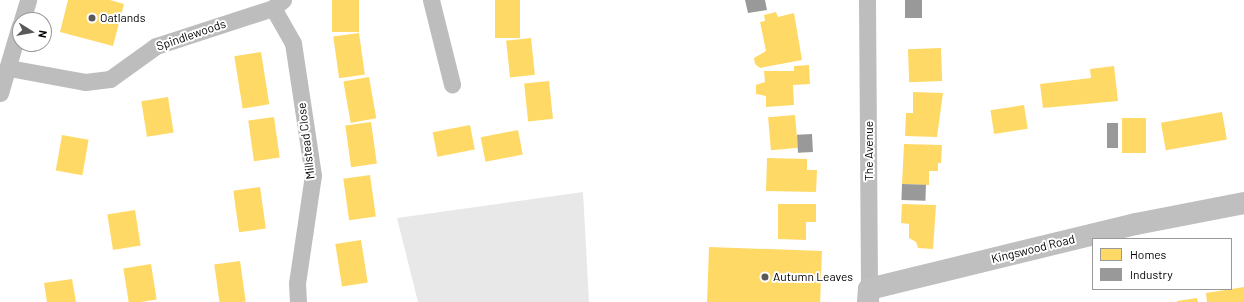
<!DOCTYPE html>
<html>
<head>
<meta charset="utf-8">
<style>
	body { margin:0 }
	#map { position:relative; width:1244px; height:302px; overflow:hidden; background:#fff; font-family:Barlow,sans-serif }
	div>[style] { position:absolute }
	.green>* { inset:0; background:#e8e8e8 }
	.homes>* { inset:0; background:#ffd966; transform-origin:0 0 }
	.industry>* { inset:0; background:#999; transform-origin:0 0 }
	.street>* { height:17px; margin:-8.5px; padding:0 8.5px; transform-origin:8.5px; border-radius:8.5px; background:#bdbdbd }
	.secondary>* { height:22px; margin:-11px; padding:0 11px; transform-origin:11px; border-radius:11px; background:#bfbfbf }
	.dots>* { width:11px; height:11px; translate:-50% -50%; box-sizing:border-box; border:2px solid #fff; border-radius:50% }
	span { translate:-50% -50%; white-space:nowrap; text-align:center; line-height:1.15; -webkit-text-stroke:4px #fff; paint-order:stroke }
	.poi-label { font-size:12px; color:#000 }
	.left { translate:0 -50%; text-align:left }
	.street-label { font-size:12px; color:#000 }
	.legend { position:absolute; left:1092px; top:238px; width:140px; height:52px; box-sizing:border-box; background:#fff; border:1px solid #999; margin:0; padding:5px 7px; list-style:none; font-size:12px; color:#000 }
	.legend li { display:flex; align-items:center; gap:8px; height:20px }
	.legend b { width:20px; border:1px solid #999 }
	.north { position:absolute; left:12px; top:12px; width:40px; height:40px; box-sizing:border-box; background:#fff; border:1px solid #999; border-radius:50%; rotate:101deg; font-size:11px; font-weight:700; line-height:16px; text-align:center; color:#000 }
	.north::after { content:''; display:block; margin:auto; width:14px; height:18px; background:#595959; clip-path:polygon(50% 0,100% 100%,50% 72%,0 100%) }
</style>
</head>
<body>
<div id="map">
	<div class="green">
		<div style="clip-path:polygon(583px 192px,589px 302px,418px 302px,397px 218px)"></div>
	</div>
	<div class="homes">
		<div style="clip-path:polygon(68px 0,110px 0,124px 4px,113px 46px,60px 32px)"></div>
		<div style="left:332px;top:0;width:27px;height:32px"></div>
		<div style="left:495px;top:0;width:25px;height:38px"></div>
		<div style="clip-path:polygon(776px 12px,778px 17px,794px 13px,802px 60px,760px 68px,755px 64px,754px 58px,766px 51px,760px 22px,765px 21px,764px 15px)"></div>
		<div style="left:359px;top:33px;width:42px;height:26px;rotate:82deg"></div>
		<div style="left:531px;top:38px;width:37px;height:25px;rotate:84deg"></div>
		<div style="left:941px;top:48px;width:33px;height:33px;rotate:88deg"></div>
		<div style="left:261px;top:52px;width:53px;height:27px;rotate:81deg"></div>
		<div style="clip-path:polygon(809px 65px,810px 84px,793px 85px,794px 105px,766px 107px,766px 96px,756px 94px,756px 85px,765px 82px,764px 71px,794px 71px,794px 66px)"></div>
		<div style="clip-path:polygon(1114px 66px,1118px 101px,1043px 108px,1040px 84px,1091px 78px,1090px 69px)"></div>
		<div style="left:369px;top:77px;width:42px;height:26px;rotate:80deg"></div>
		<div style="left:549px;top:81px;width:38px;height:25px;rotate:84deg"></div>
		<div style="clip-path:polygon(913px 92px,943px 93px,937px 137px,905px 136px,906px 113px,913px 113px)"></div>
		<div style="left:168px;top:97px;width:36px;height:27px;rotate:81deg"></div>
		<div style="left:1024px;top:105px;width:24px;height:34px;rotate:81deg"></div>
		<div style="left:1222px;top:112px;width:28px;height:62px;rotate:80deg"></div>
		<div style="left:795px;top:115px;width:33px;height:27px;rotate:85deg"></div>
		<div style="left:274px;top:117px;width:41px;height:26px;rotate:82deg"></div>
		<div style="left:1122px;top:118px;width:24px;height:35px"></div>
		<div style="left:371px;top:122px;width:42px;height:26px;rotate:82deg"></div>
		<div style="left:470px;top:125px;width:25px;height:38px;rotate:79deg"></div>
		<div style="left:518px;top:130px;width:25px;height:38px;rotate:79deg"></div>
		<div style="left:62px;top:135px;width:27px;height:36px;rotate:10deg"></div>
		<div style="clip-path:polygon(904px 144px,942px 145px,941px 163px,938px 163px,938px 171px,929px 171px,929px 185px,902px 184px)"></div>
		<div style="clip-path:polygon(767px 158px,807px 159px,807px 170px,817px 170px,816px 192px,766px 191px)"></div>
		<div style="left:370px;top:175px;width:42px;height:27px;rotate:82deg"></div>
		<div style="left:260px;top:187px;width:42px;height:27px;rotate:82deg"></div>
		<div style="clip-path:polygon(778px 204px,816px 204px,816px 222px,806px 222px,806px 240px,778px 239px)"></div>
		<div style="clip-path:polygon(902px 204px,936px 205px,933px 249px,918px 248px,916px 242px,909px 238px,909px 224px,901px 223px)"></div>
		<div style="left:135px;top:210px;width:36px;height:28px;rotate:81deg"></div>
		<div style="left:361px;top:240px;width:43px;height:26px;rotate:81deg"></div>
		<div style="left:709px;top:247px;width:113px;height:55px;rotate:2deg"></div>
		<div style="left:240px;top:261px;width:41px;height:26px;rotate:82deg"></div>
		<div style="left:151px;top:264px;width:36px;height:28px;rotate:81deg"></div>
		<div style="clip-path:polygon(72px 279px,76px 302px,47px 302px,44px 283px)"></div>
		<div style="clip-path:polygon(1244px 287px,1244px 302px,1207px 302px,1206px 293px)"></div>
		<div style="clip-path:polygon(1197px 298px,1198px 302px,1177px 302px,1177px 301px)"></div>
	</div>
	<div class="industry">
		<div style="clip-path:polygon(745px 0,765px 0,767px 10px,748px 13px)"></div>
		<div style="left:905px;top:0;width:17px;height:18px"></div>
		<div style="left:1107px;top:123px;width:11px;height:25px"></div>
		<div style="left:812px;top:134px;width:18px;height:15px;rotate:87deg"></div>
		<div style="left:902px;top:184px;width:24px;height:16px;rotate:2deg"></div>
	</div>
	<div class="street">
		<div style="left:431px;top:0;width:87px;rotate:76deg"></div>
		<div style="left:867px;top:0;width:289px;rotate:89.6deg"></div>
		<div style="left:273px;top:8px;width:40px;rotate:60.3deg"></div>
		<div style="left:293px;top:43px;width:134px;rotate:81.4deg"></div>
		<div style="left:313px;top:175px;width:109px;rotate:98.4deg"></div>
		<div style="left:297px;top:283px;width:19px;rotate:87deg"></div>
		<div style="left:22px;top:20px;width:21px;rotate:-73deg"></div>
		<div style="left:9px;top:68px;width:77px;rotate:10.4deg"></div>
		<div style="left:85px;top:82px;width:25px;rotate:-7deg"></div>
		<div style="left:110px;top:79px;width:57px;rotate:-35.7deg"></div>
		<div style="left:156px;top:46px;width:123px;rotate:-18deg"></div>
		<div style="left:273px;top:8px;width:13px;rotate:-39deg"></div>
		<div style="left:0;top:93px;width:71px;rotate:-73.6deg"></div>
	</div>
	<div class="secondary">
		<div style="left:868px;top:302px;width:13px;rotate:-86deg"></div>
		<div style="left:869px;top:289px;width:275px;rotate:-13.7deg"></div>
		<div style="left:1136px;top:224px;width:110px;rotate:-11deg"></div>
	</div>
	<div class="dots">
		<div style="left:92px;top:18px;background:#595959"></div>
		<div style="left:765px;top:277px;background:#595959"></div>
	</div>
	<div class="poi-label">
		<span class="left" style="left:100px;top:18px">Oatlands</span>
		<span class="left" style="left:773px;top:277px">Autumn Leaves</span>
	</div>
	<div class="street-label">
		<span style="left:191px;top:35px;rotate:-19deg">Spindlewoods</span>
		<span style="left:306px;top:141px;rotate:-97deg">Millstead Close</span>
		<span style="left:869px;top:151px;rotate:-90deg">The Avenue</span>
		<span style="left:1033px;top:249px;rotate:-14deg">Kingswood Road</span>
	</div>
	<ul class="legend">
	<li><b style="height:11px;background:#ffd966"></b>Homes</li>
	<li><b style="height:11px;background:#999"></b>Industry</li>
	</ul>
	<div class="north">N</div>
</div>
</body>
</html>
